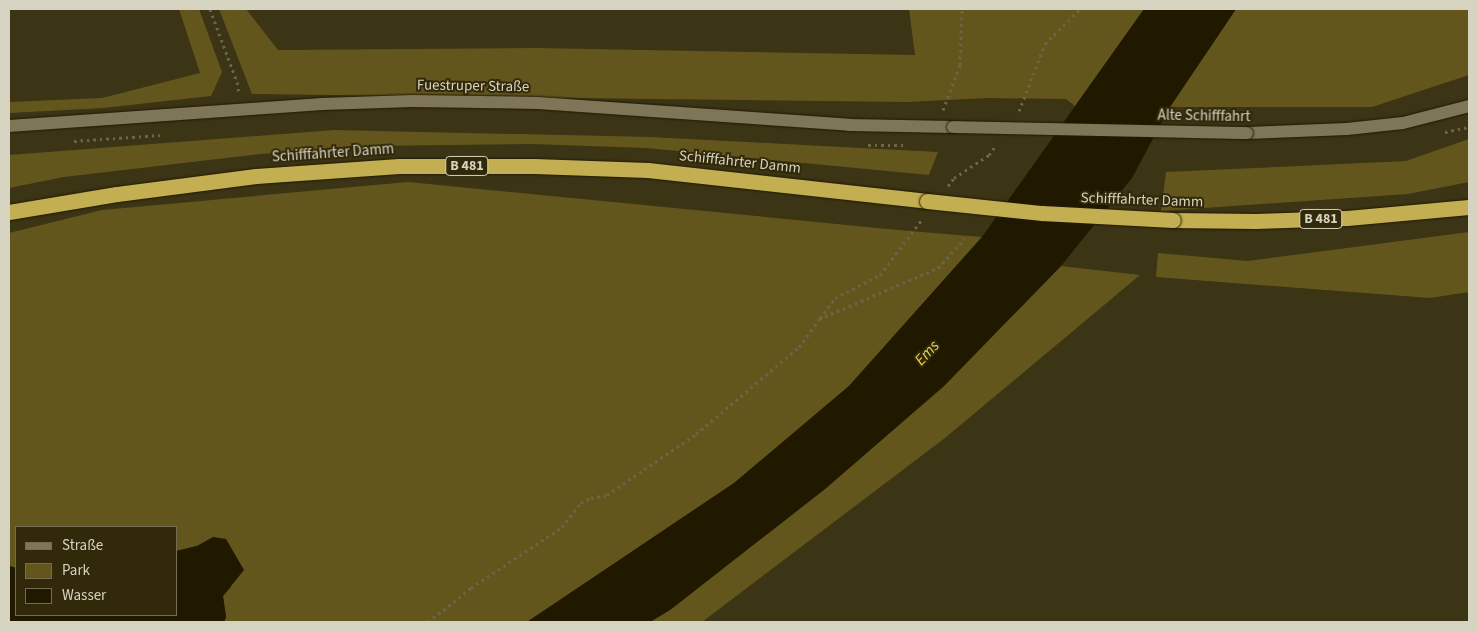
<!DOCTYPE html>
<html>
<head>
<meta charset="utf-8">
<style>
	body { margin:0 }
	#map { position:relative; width:1478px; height:631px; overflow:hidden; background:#3b3415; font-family:"Source Sans 3",sans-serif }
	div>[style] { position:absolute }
	.green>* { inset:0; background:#63561d }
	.water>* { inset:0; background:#201900 }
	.path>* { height:3px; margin-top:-1.5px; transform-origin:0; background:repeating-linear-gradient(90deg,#6b654a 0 2.5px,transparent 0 6.5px) }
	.roads { filter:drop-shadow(0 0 1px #221b00) drop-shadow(0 0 1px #221b00) }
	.minor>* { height:12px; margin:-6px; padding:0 6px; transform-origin:6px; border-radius:6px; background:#7e7656 }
	.highway>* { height:15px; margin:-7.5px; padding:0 7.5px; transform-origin:7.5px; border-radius:7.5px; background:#c3ae51 }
	.bridges { filter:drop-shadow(0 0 1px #221b00) drop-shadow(0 0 1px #221b00) }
	.minor-bridge>* { height:12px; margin:-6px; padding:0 6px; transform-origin:6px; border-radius:6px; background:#7e7656 }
	.highway-bridge>* { height:15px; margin:-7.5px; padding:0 7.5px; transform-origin:7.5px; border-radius:7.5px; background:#c3ae51 }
	span { translate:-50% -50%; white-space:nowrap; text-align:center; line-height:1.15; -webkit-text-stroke:4px #31290a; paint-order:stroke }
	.shield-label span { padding:1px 4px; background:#31290a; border:1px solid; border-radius:4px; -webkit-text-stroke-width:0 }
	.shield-label { font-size:14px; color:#d7d3c1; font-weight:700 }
	.street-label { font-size:15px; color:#d7d3c1 }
	.water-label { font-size:16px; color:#ecd055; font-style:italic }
	.frame { position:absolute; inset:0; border:10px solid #d7d3c1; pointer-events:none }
	.legend { position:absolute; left:15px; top:526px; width:162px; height:90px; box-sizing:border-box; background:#31290a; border:1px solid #736d53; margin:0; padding:6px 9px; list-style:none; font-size:15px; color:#d7d3c1 }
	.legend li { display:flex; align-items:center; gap:10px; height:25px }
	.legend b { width:25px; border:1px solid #736d53 }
</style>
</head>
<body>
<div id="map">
	<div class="green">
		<div style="clip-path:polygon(179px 9px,199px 9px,222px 72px,211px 96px,103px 108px,9px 113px,9px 102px,102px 98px,200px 73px)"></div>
		<div style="clip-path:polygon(219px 9px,246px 9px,278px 50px,537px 48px,915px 55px,909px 9px,1144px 9px,1075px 106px,1066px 99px,988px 98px,907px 102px,252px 94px)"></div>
		<div style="clip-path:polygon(1236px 9px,1469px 9px,1469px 75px,1372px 107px,1170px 107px)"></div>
		<div style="clip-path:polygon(334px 130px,651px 137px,938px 152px,929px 175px,646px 148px,532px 144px,366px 146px,261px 154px,64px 177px,9px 188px,9px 155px)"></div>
		<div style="clip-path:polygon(1469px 139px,1469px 182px,1408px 194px,1161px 211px,1166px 172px,1406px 161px)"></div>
		<div style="clip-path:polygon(408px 182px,898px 230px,982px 237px,849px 386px,734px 483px,527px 622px,224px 622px,226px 617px,223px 596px,231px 587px,207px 541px,197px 546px,176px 551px,176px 527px,16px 527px,16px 568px,9px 566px,9px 233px,102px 210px)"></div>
		<div style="clip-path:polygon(1469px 232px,1469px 292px,1430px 298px,1156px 277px,1158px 253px,1248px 261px)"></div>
		<div style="clip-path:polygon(1061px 266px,1140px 275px,945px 438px,702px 622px,650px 622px,670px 610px,825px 489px,944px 386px)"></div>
	</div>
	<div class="water">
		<div style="clip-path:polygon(1144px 9px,1236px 9px,1170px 107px,1132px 178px,1061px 266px,944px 386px,825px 489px,670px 610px,650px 622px,527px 622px,734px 483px,849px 386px,982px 237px)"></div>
		<div style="clip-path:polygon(213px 537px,226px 539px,244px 570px,223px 596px,226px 617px,224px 622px,9px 622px,10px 566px,16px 568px,16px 615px,176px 615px,176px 551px,197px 546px)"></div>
	</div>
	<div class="path">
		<div style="left:210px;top:9px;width:78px;rotate:69.7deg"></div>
		<div style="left:237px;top:82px;width:11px;rotate:80deg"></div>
		<div style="left:943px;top:110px;width:48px;rotate:-69.3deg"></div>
		<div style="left:960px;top:65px;width:56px;rotate:-88deg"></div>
		<div style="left:1019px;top:111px;width:72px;rotate:-68.8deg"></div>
		<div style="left:1045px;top:44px;width:49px;rotate:-45deg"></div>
		<div style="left:1445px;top:132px;width:25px;rotate:-12deg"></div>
		<div style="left:74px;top:141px;width:86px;rotate:-4deg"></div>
		<div style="left:868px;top:145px;width:36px"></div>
		<div style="left:948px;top:186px;width:10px;rotate:-53deg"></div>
		<div style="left:954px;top:178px;width:42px;rotate:-33.3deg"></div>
		<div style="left:989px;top:155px;width:12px;rotate:-55deg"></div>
		<div style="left:820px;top:318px;width:25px;rotate:-53deg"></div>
		<div style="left:835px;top:298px;width:51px;rotate:-27.1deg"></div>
		<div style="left:880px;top:275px;width:71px;rotate:-53deg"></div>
		<div style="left:428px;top:622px;width:55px;rotate:-38.3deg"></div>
		<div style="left:471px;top:588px;width:110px;rotate:-33.8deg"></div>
		<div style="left:562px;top:527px;width:31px;rotate:-52deg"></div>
		<div style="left:581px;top:503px;width:11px;rotate:-27deg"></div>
		<div style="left:591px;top:498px;width:16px;rotate:-11deg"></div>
		<div style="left:607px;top:495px;width:108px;rotate:-34.4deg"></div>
		<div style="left:696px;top:434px;width:135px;rotate:-40.2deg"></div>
		<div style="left:799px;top:347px;width:34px;rotate:-54deg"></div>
		<div style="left:819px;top:319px;width:129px;rotate:-23.2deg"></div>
		<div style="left:938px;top:268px;width:40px;rotate:-48deg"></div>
	</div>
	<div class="roads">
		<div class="minor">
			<div style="left:9px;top:126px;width:314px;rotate:-4deg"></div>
			<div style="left:322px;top:104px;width:91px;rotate:-1.9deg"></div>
			<div style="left:413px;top:101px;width:125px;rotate:0.9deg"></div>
			<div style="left:538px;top:103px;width:312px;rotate:4deg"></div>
			<div style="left:849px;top:125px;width:104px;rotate:1.1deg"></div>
			<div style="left:1247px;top:133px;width:100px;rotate:-2.3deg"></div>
			<div style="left:1347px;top:129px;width:56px;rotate:-6.1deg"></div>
			<div style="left:1403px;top:123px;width:68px;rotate:-14.4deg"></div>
		</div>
		<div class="highway">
			<div style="left:9px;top:212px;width:109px;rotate:-9.5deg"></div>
			<div style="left:117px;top:194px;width:140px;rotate:-7.4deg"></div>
			<div style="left:256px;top:176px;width:143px;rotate:-4deg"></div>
			<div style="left:399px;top:166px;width:135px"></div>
			<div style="left:534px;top:166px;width:114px;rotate:2deg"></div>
			<div style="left:648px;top:170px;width:281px;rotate:6.3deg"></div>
			<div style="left:1173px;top:220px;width:82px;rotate:0.7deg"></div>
			<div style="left:1255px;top:221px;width:92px;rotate:-1.9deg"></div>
			<div style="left:1347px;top:218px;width:122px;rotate:-5.2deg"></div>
		</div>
	</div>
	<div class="bridges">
		<div class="minor-bridge">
			<div style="left:953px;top:127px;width:294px;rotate:1.2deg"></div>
		</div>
		<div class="highway-bridge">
			<div style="left:927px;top:201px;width:116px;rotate:6deg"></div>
			<div style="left:1042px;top:213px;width:131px;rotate:3.1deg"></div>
		</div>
	</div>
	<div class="shield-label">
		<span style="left:467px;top:166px">B 481</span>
		<span style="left:1321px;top:219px">B 481</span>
	</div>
	<div class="street-label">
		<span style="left:473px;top:86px;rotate:1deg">Fuestruper Straße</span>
		<span style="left:1204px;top:116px;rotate:1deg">Alte Schifffahrt</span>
		<span style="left:333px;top:153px;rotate:-4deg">Schifffahrter Damm</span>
		<span style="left:740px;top:162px;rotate:6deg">Schifffahrter Damm</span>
		<span style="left:1142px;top:200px;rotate:2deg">Schifffahrter Damm</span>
	</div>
	<div class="water-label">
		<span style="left:927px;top:353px;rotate:-47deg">Ems</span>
	</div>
	<div class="frame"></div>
	<ul class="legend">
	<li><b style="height:6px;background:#7e7656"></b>Straße</li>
	<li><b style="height:14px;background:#63561d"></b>Park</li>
	<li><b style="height:14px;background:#201900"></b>Wasser</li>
	</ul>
</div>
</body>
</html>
